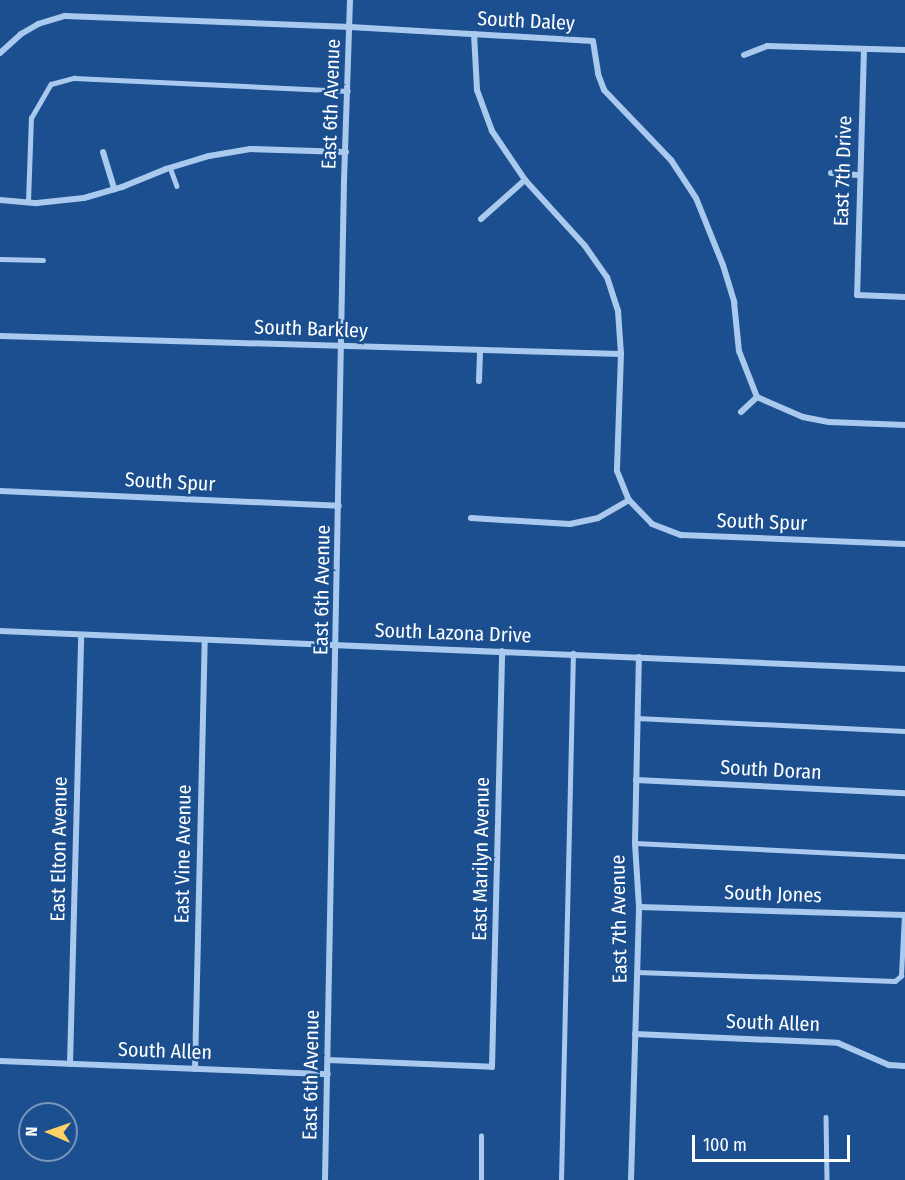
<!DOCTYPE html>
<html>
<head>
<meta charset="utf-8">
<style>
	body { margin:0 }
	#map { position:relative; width:905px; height:1180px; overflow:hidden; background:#1b4f8f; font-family:"Fira Sans Condensed",sans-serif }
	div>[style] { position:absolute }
	.lane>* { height:4.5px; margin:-2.25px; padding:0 2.25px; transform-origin:2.25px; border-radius:2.25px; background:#a9c9ee }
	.street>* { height:6px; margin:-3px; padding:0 3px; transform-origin:3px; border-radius:3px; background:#a9c9ee }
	span { translate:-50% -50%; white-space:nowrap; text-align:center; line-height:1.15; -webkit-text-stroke:5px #1b4f8f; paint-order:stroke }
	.street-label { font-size:20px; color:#fff }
	.north { position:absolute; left:18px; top:1102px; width:60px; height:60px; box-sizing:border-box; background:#1b4f8f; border:2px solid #7695bc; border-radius:50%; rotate:272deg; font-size:16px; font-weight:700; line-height:24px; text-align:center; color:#fff }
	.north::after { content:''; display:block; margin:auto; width:21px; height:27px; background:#ffd166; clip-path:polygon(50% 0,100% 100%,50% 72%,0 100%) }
	.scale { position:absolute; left:692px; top:1135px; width:158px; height:27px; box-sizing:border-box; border:3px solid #fff; border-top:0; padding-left:8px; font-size:18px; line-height:21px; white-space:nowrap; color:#fff; -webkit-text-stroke:4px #1b4f8f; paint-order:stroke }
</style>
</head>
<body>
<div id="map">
	<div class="lane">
		<div style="left:170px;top:167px;width:20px;rotate:70deg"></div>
		<div style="left:28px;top:202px;width:84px;rotate:-88deg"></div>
		<div style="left:31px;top:118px;width:39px;rotate:-60deg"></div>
		<div style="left:51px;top:84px;width:24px;rotate:-15deg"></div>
		<div style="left:74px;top:78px;width:274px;rotate:2.7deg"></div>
		<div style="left:0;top:259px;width:43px;rotate:1.3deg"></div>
		<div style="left:637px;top:718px;width:268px;rotate:2.8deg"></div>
		<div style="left:635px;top:843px;width:270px;rotate:2.8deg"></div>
		<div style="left:637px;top:972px;width:258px;rotate:2deg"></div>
		<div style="left:895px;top:981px;width:8px;rotate:-40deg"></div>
		<div style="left:901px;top:976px;width:61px;rotate:-87.2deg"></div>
		<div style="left:826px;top:1117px;width:63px;rotate:89.1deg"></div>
		<div style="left:481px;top:1180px;width:44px;rotate:-90deg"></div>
		<div style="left:561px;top:1180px;width:527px;rotate:-88.7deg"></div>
	</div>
	<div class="street">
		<div style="left:474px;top:34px;width:56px;rotate:86.9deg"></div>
		<div style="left:477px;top:90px;width:44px;rotate:69.9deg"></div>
		<div style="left:492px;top:131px;width:59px;rotate:56deg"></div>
		<div style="left:525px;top:180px;width:89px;rotate:47.7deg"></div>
		<div style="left:585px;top:246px;width:38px;rotate:55deg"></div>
		<div style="left:607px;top:277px;width:36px;rotate:72deg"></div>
		<div style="left:618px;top:311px;width:43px;rotate:86deg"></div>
		<div style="left:621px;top:354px;width:117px;rotate:92deg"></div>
		<div style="left:617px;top:471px;width:31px;rotate:68deg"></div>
		<div style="left:629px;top:500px;width:33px;rotate:46deg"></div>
		<div style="left:652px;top:524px;width:31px;rotate:21deg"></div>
		<div style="left:681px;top:535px;width:224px;rotate:2.3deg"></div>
		<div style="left:864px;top:49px;width:246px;rotate:91.6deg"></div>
		<div style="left:857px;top:295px;width:48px;rotate:2.4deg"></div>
		<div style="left:0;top:53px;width:28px;rotate:-42deg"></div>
		<div style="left:21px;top:34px;width:20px;rotate:-30deg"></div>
		<div style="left:38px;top:24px;width:28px;rotate:-17deg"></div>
		<div style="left:65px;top:16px;width:285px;rotate:2.2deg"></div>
		<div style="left:350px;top:27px;width:243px;rotate:3.3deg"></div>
		<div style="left:593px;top:41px;width:33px;rotate:81deg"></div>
		<div style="left:598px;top:74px;width:17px;rotate:69deg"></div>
		<div style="left:604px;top:90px;width:97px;rotate:46.3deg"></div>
		<div style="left:671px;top:160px;width:45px;rotate:56.7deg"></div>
		<div style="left:696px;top:198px;width:72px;rotate:68.1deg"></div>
		<div style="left:723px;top:265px;width:39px;rotate:73deg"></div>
		<div style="left:734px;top:302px;width:49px;rotate:84.2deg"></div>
		<div style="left:739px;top:351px;width:49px;rotate:68.6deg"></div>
		<div style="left:744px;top:55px;width:25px;rotate:-21deg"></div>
		<div style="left:767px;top:46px;width:138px;rotate:1.7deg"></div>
		<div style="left:103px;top:152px;width:39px;rotate:73deg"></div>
		<div style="left:831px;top:173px;width:27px;rotate:4deg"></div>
		<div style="left:0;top:200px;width:37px;rotate:5deg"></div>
		<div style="left:37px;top:203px;width:47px;rotate:-6.1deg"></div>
		<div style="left:84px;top:198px;width:40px;rotate:-16deg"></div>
		<div style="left:122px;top:187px;width:48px;rotate:-22.2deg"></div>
		<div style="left:166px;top:169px;width:45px;rotate:-16.8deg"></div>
		<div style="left:209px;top:156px;width:42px;rotate:-9.7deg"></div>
		<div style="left:250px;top:149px;width:96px;rotate:1.8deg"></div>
		<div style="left:481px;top:219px;width:59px;rotate:-41.6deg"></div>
		<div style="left:0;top:336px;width:621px;rotate:1.66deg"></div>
		<div style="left:479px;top:381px;width:31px;rotate:-88deg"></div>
		<div style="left:757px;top:397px;width:50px;rotate:23.5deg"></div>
		<div style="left:803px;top:417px;width:26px;rotate:11deg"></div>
		<div style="left:829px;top:422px;width:76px;rotate:2.3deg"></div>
		<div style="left:741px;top:412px;width:22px;rotate:-43deg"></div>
		<div style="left:0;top:491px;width:339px;rotate:2.5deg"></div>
		<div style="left:471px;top:518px;width:99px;rotate:3.5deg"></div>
		<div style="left:570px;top:524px;width:29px;rotate:-12deg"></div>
		<div style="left:598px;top:518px;width:36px;rotate:-30deg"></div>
		<div style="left:0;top:631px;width:906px;rotate:2.4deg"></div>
		<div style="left:636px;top:780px;width:269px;rotate:2.8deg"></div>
		<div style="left:639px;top:907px;width:266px;rotate:1.7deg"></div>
		<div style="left:635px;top:1034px;width:203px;rotate:2.5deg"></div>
		<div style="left:838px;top:1043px;width:56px;rotate:23.3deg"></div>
		<div style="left:889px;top:1065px;width:16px;rotate:4deg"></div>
		<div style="left:328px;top:1060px;width:164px;rotate:2.4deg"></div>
		<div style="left:492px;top:1067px;width:416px;rotate:-88.6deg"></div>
		<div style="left:0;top:1061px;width:328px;rotate:2.3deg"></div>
		<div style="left:70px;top:1064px;width:429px;rotate:-88.5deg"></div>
		<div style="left:195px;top:1069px;width:428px;rotate:-88.7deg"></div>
		<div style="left:325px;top:1180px;width:999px;rotate:-88.91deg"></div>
		<div style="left:344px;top:181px;width:181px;rotate:-88.1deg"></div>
		<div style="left:631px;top:1180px;width:273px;rotate:-88.3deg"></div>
		<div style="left:639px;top:907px;width:64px;rotate:-93.6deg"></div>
		<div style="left:635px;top:843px;width:186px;rotate:-88.8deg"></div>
	</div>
	<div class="street-label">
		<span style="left:526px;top:21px;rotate:3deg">South Daley</span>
		<span style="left:331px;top:104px;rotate:-88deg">East 6th Avenue</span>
		<span style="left:843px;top:171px;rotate:-88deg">East 7th Drive</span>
		<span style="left:311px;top:329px;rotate:2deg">South Barkley</span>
		<span style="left:170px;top:482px;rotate:3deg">South Spur</span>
		<span style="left:762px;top:522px;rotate:2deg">South Spur</span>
		<span style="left:322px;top:590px;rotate:-89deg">East 6th Avenue</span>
		<span style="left:453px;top:633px;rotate:2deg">South Lazona Drive</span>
		<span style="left:771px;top:770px;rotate:3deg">South Doran</span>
		<span style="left:59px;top:849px;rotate:-89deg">East Elton Avenue</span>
		<span style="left:183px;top:854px;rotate:-89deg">East Vine Avenue</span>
		<span style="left:481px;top:859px;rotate:-89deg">East Marilyn Avenue</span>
		<span style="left:773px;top:894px;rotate:2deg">South Jones</span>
		<span style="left:619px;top:919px;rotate:-91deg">East 7th Avenue</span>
		<span style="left:773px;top:1023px;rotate:2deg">South Allen</span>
		<span style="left:165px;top:1051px;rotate:2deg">South Allen</span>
		<span style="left:311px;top:1075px;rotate:-89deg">East 6th Avenue</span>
	</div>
	<div class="north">N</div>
	<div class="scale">100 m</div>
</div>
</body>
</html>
